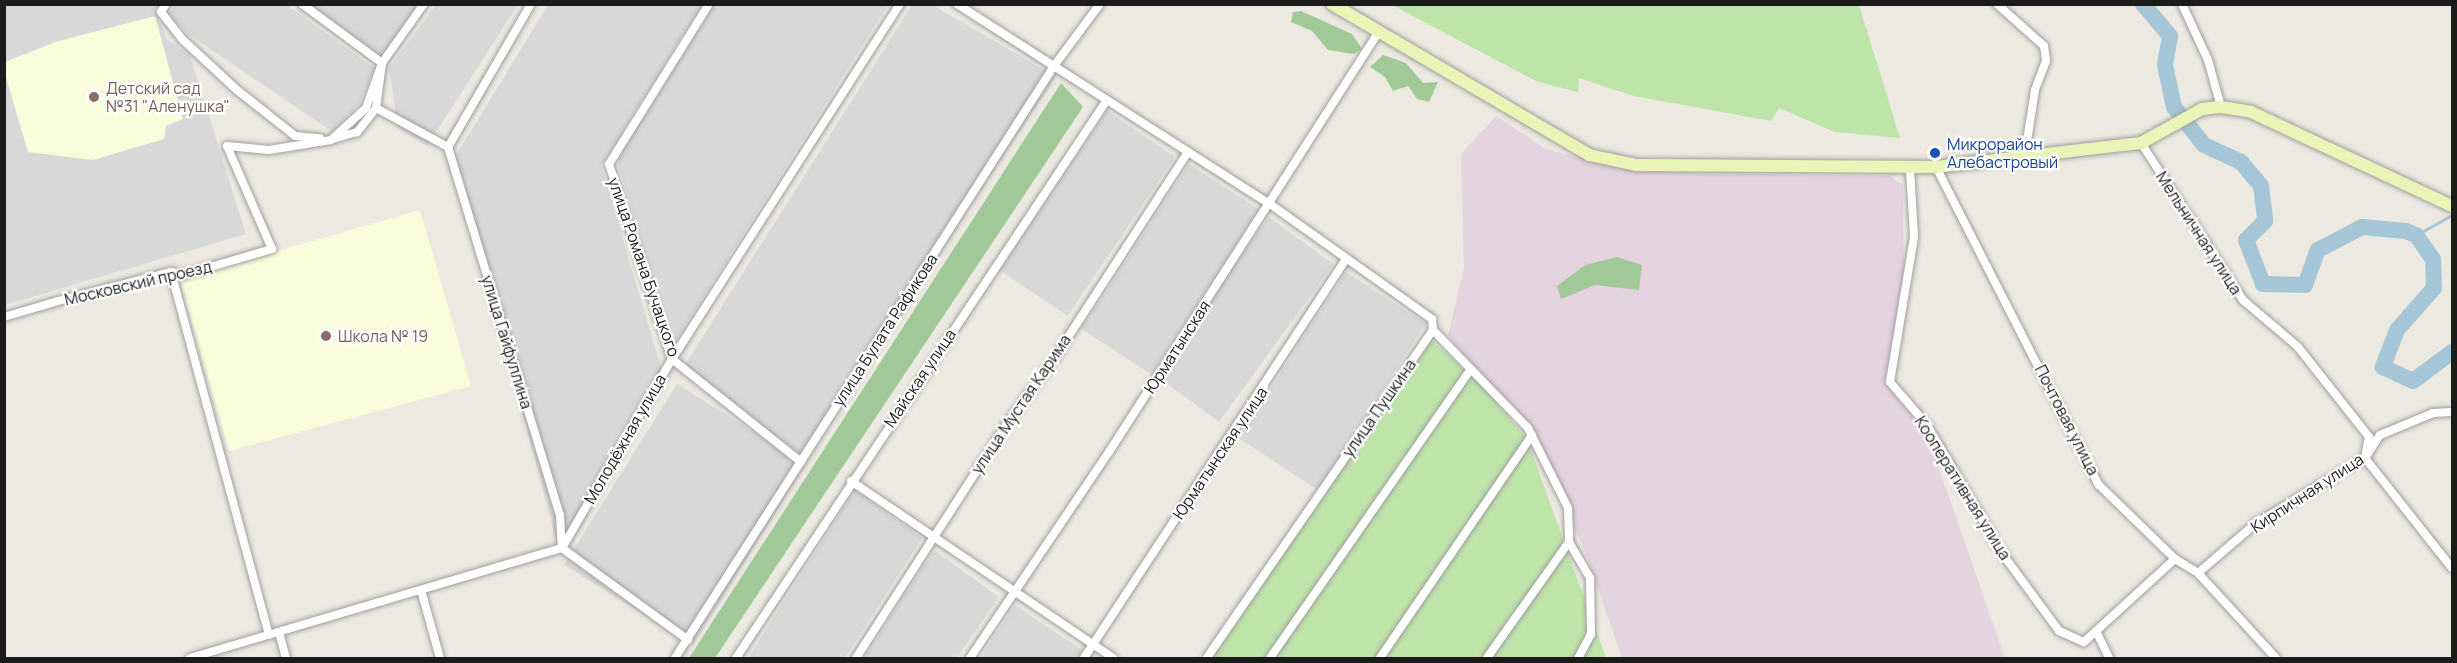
<!DOCTYPE html>
<html>
<head>
<meta charset="utf-8">
<style>
	body { margin:0 }
	#map { position:relative; width:2457px; height:663px; overflow:hidden; background:#ece9e1; font-family:Manrope,sans-serif }
	div>[style] { position:absolute }
	.residential>* { inset:0; background:#d9d8d8; transform-origin:0 0 }
	.industrial>* { inset:0; background:#e5d3df }
	.education>* { inset:0; background:#f8fcda }
	.grass>* { inset:0; background:#bfe4a9 }
	.forest>* { inset:0; background:#a1c998 }
	.stream>* { height:3px; margin:-1.5px; padding:0 1.5px; transform-origin:1.5px; border-radius:1.5px; background:#a4c6d7 }
	.river>* { height:16px; margin:-8px; padding:0 8px; transform-origin:8px; border-radius:8px; background:#a4c6d7 }
	.roads { filter:drop-shadow(0 0 2px #9f9f9f) drop-shadow(0 0 2px #9f9f9f) }
	.street>* { height:8px; margin:-4px; padding:0 4px; transform-origin:4px; border-radius:4px; background:#fff }
	.secondary>* { height:12px; margin:-6px; padding:0 6px; transform-origin:6px; border-radius:6px; background:#eaf4b7 }
	.dots>* { width:16px; height:16px; translate:-50% -50%; box-sizing:border-box; border:3px solid #fff; border-radius:50% }
	span { translate:-50% -50%; white-space:nowrap; text-align:center; line-height:1.15; -webkit-text-stroke:4.5px #fff; paint-order:stroke }
	.education-label { font-size:16px; color:#785e54 }
	.left { translate:0 -50%; text-align:left }
	.transit-label { font-size:16px; color:#164399 }
	.street-label { font-size:16px; color:#1b1b1b }
	.frame { position:absolute; inset:0; border:6px solid #1b1b1b; pointer-events:none }
</style>
</head>
<body>
<div id="map">
	<div class="residential">
		<div style="clip-path:polygon(5px 5px,158px 5px,155px 10px,167px 39px,190px 56px,246px 234px,5px 305px)"></div>
		<div style="clip-path:polygon(175px 5px,287px 5px,374px 68px,360px 103px,333px 132px,188px 34px,169px 13px)"></div>
		<div style="clip-path:polygon(308px 5px,419px 5px,382px 59px)"></div>
		<div style="clip-path:polygon(436px 5px,518px 5px,427px 146px,398px 128px,389px 68px)"></div>
		<div style="clip-path:polygon(548px 5px,701px 5px,601px 165px,663px 374px,558px 546px,455px 157px)"></div>
		<div style="clip-path:polygon(715px 5px,888px 5px,673px 345px,618px 164px,622px 151px)"></div>
		<div style="clip-path:polygon(912px 5px,933px 5px,1056px 77px,805px 457px,681px 371px)"></div>
		<div style="left:1107px;top:111px;width:82px;height:192px;rotate:34deg"></div>
		<div style="left:1189px;top:164px;width:83px;height:197px;rotate:33deg"></div>
		<div style="left:1269px;top:217px;width:80px;height:195px;rotate:36deg"></div>
		<div style="left:1346px;top:272px;width:95px;height:198px;rotate:33deg"></div>
		<div style="left:677px;top:384px;width:152px;height:213px;rotate:32deg"></div>
		<div style="clip-path:polygon(855px 490px,922px 538px,845px 658px,748px 658px)"></div>
		<div style="clip-path:polygon(934px 550px,999px 597px,957px 658px,864px 658px)"></div>
		<div style="clip-path:polygon(1015px 605px,1082px 650px,1076px 658px,980px 658px)"></div>
	</div>
	<div class="industrial">
		<div style="clip-path:polygon(1496px 116px,1546px 149px,1639px 172px,1890px 176px,1903px 185px,1904px 288px,1885px 384px,1927px 434px,2005px 658px,1622px 658px,1585px 551px,1530px 435px,1448px 335px,1464px 268px,1461px 154px)"></div>
	</div>
	<div class="education">
		<div style="clip-path:polygon(155px 16px,183px 119px,166px 126px,164px 139px,93px 160px,28px 152px,5px 74px,5px 62px,55px 42px)"></div>
		<div style="clip-path:polygon(420px 210px,471px 386px,229px 451px,182px 286px,184px 278px)"></div>
	</div>
	<div class="grass">
		<div style="clip-path:polygon(1392px 5px,1859px 5px,1900px 138px,1835px 132px,1779px 108px,1771px 121px,1634px 96px,1579px 78px,1578px 92px,1536px 81px)"></div>
		<div style="clip-path:polygon(1428px 337px,1483px 387px,1527px 439px,1606px 658px,1208px 658px)"></div>
	</div>
	<div class="forest">
		<div style="clip-path:polygon(1301px 11px,1352px 34px,1362px 49px,1354px 54px,1328px 50px,1312px 31px,1291px 22px,1293px 12px)"></div>
		<div style="clip-path:polygon(1383px 55px,1406px 63px,1423px 83px,1438px 82px,1429px 102px,1417px 99px,1408px 86px,1393px 91px,1385px 77px,1370px 67px)"></div>
		<div style="clip-path:polygon(1061px 83px,1083px 107px,715px 658px,689px 658px)"></div>
		<div style="clip-path:polygon(1617px 257px,1642px 265px,1639px 290px,1595px 285px,1561px 299px,1557px 286px,1585px 265px)"></div>
	</div>
	<div class="stream">
		<div style="left:2416px;top:235px;width:41px;rotate:-29.1deg"></div>
	</div>
	<div class="river">
		<div style="left:2143px;top:4px;width:42px;rotate:49.8deg"></div>
		<div style="left:2170px;top:36px;width:29px;rotate:100deg"></div>
		<div style="left:2165px;top:65px;width:43px;rotate:77.9deg"></div>
		<div style="left:2174px;top:107px;width:48px;rotate:51.7deg"></div>
		<div style="left:2204px;top:145px;width:41px;rotate:24.7deg"></div>
		<div style="left:2241px;top:162px;width:31px;rotate:50deg"></div>
		<div style="left:2261px;top:186px;width:35px;rotate:83deg"></div>
		<div style="left:2265px;top:221px;width:27px;rotate:135deg"></div>
		<div style="left:2246px;top:240px;width:47px;rotate:68.9deg"></div>
		<div style="left:2263px;top:284px;width:42px;rotate:1.4deg"></div>
		<div style="left:2305px;top:285px;width:37px;rotate:-70deg"></div>
		<div style="left:2318px;top:250px;width:50px;rotate:-27.6deg"></div>
		<div style="left:2362px;top:227px;width:44px;rotate:5.2deg"></div>
		<div style="left:2406px;top:231px;width:11px;rotate:22deg"></div>
		<div style="left:2416px;top:235px;width:29px;rotate:55deg"></div>
		<div style="left:2433px;top:259px;width:29px;rotate:88deg"></div>
		<div style="left:2434px;top:288px;width:56px;rotate:131.4deg"></div>
		<div style="left:2397px;top:330px;width:40px;rotate:111deg"></div>
		<div style="left:2383px;top:367px;width:33px;rotate:25deg"></div>
		<div style="left:2413px;top:381px;width:49px;rotate:-36.6deg"></div>
	</div>
	<div class="roads">
		<div class="street">
			<div style="left:166px;top:4px;width:9px;rotate:122deg"></div>
			<div style="left:161px;top:12px;width:36px;rotate:52deg"></div>
			<div style="left:183px;top:40px;width:74px;rotate:42.8deg"></div>
			<div style="left:237px;top:90px;width:74px;rotate:38.4deg"></div>
			<div style="left:295px;top:136px;width:25px;rotate:5deg"></div>
			<div style="left:302px;top:4px;width:99px;rotate:36.4deg"></div>
			<div style="left:382px;top:63px;width:45px;rotate:97.6deg"></div>
			<div style="left:376px;top:108px;width:31px;rotate:128deg"></div>
			<div style="left:357px;top:132px;width:25px;rotate:164deg"></div>
			<div style="left:531px;top:4px;width:165px;rotate:120.1deg"></div>
			<div style="left:448px;top:147px;width:385px;rotate:73.1deg"></div>
			<div style="left:560px;top:515px;width:33px;rotate:87deg"></div>
			<div style="left:562px;top:548px;width:156px;rotate:36.1deg"></div>
			<div style="left:709px;top:4px;width:189px;rotate:122deg"></div>
			<div style="left:609px;top:164px;width:205px;rotate:72.1deg"></div>
			<div style="left:672px;top:359px;width:165px;rotate:38.6deg"></div>
			<div style="left:957px;top:4px;width:371px;rotate:32.6deg"></div>
			<div style="left:1270px;top:204px;width:199px;rotate:35.4deg"></div>
			<div style="left:1432px;top:319px;width:11px;rotate:85deg"></div>
			<div style="left:1433px;top:330px;width:398px;rotate:124.6deg"></div>
			<div style="left:1997px;top:4px;width:63px;rotate:41.8deg"></div>
			<div style="left:2044px;top:46px;width:15px;rotate:82deg"></div>
			<div style="left:2046px;top:61px;width:31px;rotate:111deg"></div>
			<div style="left:2035px;top:90px;width:52px;rotate:98.9deg"></div>
			<div style="left:2027px;top:141px;width:15px;rotate:82deg"></div>
			<div style="left:2182px;top:4px;width:62px;rotate:65.1deg"></div>
			<div style="left:2208px;top:60px;width:49px;rotate:74.5deg"></div>
			<div style="left:376px;top:108px;width:82px;rotate:28.4deg"></div>
			<div style="left:2141px;top:143px;width:187px;rotate:57deg"></div>
			<div style="left:2243px;top:300px;width:72px;rotate:40.5deg"></div>
			<div style="left:2298px;top:347px;width:115px;rotate:51.7deg"></div>
			<div style="left:2369px;top:437px;width:21px;rotate:101deg"></div>
			<div style="left:2365px;top:458px;width:140px;rotate:51.7deg"></div>
			<div style="left:1936px;top:167px;width:357px;rotate:62.9deg"></div>
			<div style="left:2099px;top:485px;width:106px;rotate:44.2deg"></div>
			<div style="left:2175px;top:559px;width:27px;rotate:31deg"></div>
			<div style="left:2198px;top:573px;width:115px;rotate:47.5deg"></div>
			<div style="left:1910px;top:169px;width:68px;rotate:86.6deg"></div>
			<div style="left:1914px;top:237px;width:147px;rotate:99.4deg"></div>
			<div style="left:1890px;top:382px;width:57px;rotate:49.3deg"></div>
			<div style="left:1927px;top:425px;width:152px;rotate:59.6deg"></div>
			<div style="left:2004px;top:556px;width:93px;rotate:53.7deg"></div>
			<div style="left:2059px;top:631px;width:27px;rotate:24deg"></div>
			<div style="left:2084px;top:642px;width:123px;rotate:-42.4deg"></div>
			<div style="left:171px;top:272px;width:376px;rotate:74.9deg"></div>
			<div style="left:4px;top:317px;width:56px;rotate:-16.5deg"></div>
			<div style="left:58px;top:301px;width:117px;rotate:-14.4deg"></div>
			<div style="left:171px;top:272px;width:12px;rotate:14deg"></div>
			<div style="left:183px;top:275px;width:93px;rotate:-16.3deg"></div>
			<div style="left:272px;top:249px;width:112px;rotate:-113.6deg"></div>
			<div style="left:227px;top:146px;width:42px;rotate:5.4deg"></div>
			<div style="left:269px;top:150px;width:63px;rotate:-9.2deg"></div>
			<div style="left:331px;top:140px;width:47px;rotate:-42.4deg"></div>
			<div style="left:366px;top:108px;width:48px;rotate:-70.4deg"></div>
			<div style="left:382px;top:63px;width:72px;rotate:-54.6deg"></div>
			<div style="left:1433px;top:330px;width:136px;rotate:45.9deg"></div>
			<div style="left:1528px;top:428px;width:89px;rotate:63.4deg"></div>
			<div style="left:1568px;top:508px;width:34px;rotate:88deg"></div>
			<div style="left:1569px;top:542px;width:142px;rotate:125.3deg"></div>
			<div style="left:851px;top:481px;width:316px;rotate:34deg"></div>
			<div style="left:1569px;top:542px;width:42px;rotate:59.7deg"></div>
			<div style="left:1590px;top:578px;width:56px;rotate:89deg"></div>
			<div style="left:1591px;top:634px;width:27px;rotate:118deg"></div>
			<div style="left:2198px;top:573px;width:75px;rotate:-40.7deg"></div>
			<div style="left:2255px;top:524px;width:128px;rotate:-31deg"></div>
			<div style="left:2365px;top:458px;width:27px;rotate:-57deg"></div>
			<div style="left:2380px;top:435px;width:57px;rotate:-22.5deg"></div>
			<div style="left:2433px;top:413px;width:19px;rotate:-3deg"></div>
			<div style="left:421px;top:590px;width:71px;rotate:74.4deg"></div>
			<div style="left:279px;top:632px;width:27px;rotate:75deg"></div>
			<div style="left:2097px;top:633px;width:28px;rotate:64deg"></div>
			<div style="left:190px;top:658px;width:388px;rotate:-16.5deg"></div>
			<div style="left:562px;top:548px;width:219px;rotate:-59.8deg"></div>
			<div style="left:672px;top:359px;width:422px;rotate:-57.3deg"></div>
			<div style="left:675px;top:658px;width:703px;rotate:-57.37deg"></div>
			<div style="left:1054px;top:66px;width:77px;rotate:-53.4deg"></div>
			<div style="left:736px;top:658px;width:670px;rotate:-56.38deg"></div>
			<div style="left:856px;top:658px;width:277px;rotate:-57.2deg"></div>
			<div style="left:1006px;top:425px;width:82px;rotate:-54deg"></div>
			<div style="left:1054px;top:359px;width:247px;rotate:-57.1deg"></div>
			<div style="left:970px;top:658px;width:249px;rotate:-56deg"></div>
			<div style="left:1109px;top:452px;width:499px;rotate:-57.3deg"></div>
			<div style="left:1084px;top:658px;width:477px;rotate:-56.7deg"></div>
			<div style="left:1270px;top:658px;width:352px;rotate:-55.2deg"></div>
			<div style="left:1380px;top:658px;width:270px;rotate:-55.7deg"></div>
		</div>
		<div class="secondary">
			<div style="left:1332px;top:4px;width:298px;rotate:30.4deg"></div>
			<div style="left:1589px;top:155px;width:49px;rotate:11.8deg"></div>
			<div style="left:1637px;top:165px;width:299px;rotate:0.4deg"></div>
			<div style="left:1936px;top:167px;width:206px;rotate:-6.7deg"></div>
			<div style="left:2141px;top:143px;width:70px;rotate:-29.1deg"></div>
			<div style="left:2202px;top:109px;width:19px;rotate:-6deg"></div>
			<div style="left:2221px;top:107px;width:30px;rotate:9deg"></div>
			<div style="left:2251px;top:112px;width:222px;rotate:25.1deg"></div>
		</div>
	</div>
	<div class="dots">
		<div style="left:94px;top:97px;background:#8d6e63"></div>
		<div style="left:1935px;top:153px;background:#1a4fb4"></div>
		<div style="left:326px;top:336px;background:#8d6e63"></div>
	</div>
	<div class="education-label">
		<span class="left" style="left:106px;top:97px">Детский сад<br>№31 "Аленушка"</span>
		<span class="left" style="left:338px;top:336px">Школа № 19</span>
	</div>
	<div class="transit-label">
		<span class="left" style="left:1947px;top:153px">Микрорайон<br>Алебастровый</span>
	</div>
	<div class="street-label">
		<span style="left:2199px;top:233px;rotate:57deg">Мельничная улица</span>
		<span style="left:644px;top:267px;rotate:71deg">улица Романа Бучацкого</span>
		<span style="left:138px;top:283px;rotate:-13deg">Московский проезд</span>
		<span style="left:885px;top:330px;rotate:-57deg">улица Булата Рафикова</span>
		<span style="left:507px;top:342px;rotate:73deg">улица Гайфуллина</span>
		<span style="left:1177px;top:347px;rotate:-57deg">Юрматынская</span>
		<span style="left:920px;top:378px;rotate:-56deg">Майская улица</span>
		<span style="left:1021px;top:404px;rotate:-56deg">улица Мустая Карима</span>
		<span style="left:1379px;top:408px;rotate:-55deg">улица Пушкина</span>
		<span style="left:2067px;top:420px;rotate:63deg">Почтовая улица</span>
		<span style="left:625px;top:439px;rotate:-60deg">Молодёжная улица</span>
		<span style="left:1220px;top:453px;rotate:-56deg">Юрматынская улица</span>
		<span style="left:1963px;top:488px;rotate:58deg">Кооперативная улица</span>
		<span style="left:2307px;top:493px;rotate:-33deg">Кирпичная улица</span>
	</div>
	<div class="frame"></div>
</div>
</body>
</html>
